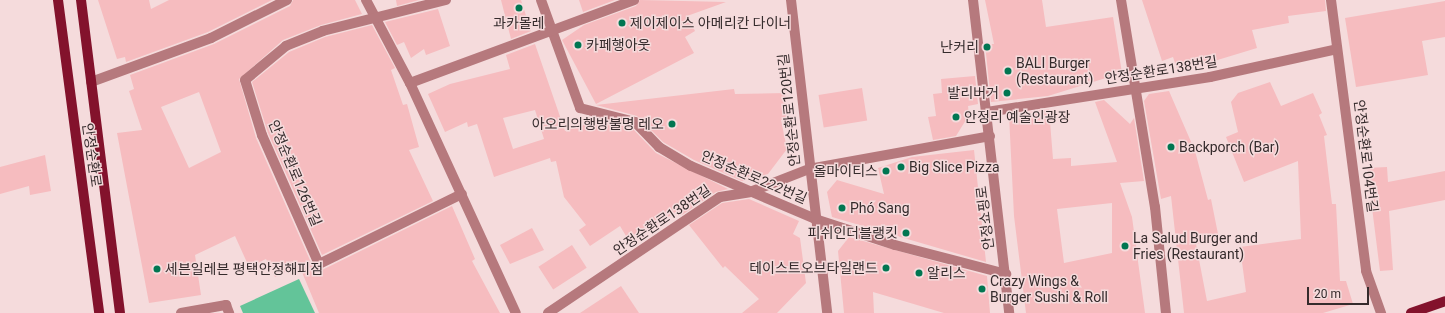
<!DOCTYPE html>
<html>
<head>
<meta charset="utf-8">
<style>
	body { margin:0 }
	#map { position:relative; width:1445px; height:313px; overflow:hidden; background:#f5dbdc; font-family:Roboto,"Noto Sans KR",sans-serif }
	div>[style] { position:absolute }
	.forest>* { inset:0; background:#63c499 }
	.building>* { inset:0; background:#f6bcbf; transform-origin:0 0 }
	.minor>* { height:10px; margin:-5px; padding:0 5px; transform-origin:5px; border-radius:5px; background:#b6797d }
	.major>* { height:10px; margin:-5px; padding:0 5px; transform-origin:5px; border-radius:5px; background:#83122c }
	.dots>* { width:11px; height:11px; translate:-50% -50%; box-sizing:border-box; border:2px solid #f5dbdc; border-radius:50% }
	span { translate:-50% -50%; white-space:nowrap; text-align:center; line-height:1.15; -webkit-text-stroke:3px #f5dbdc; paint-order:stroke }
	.poi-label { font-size:14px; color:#352b2c }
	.left { translate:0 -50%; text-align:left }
	.right { translate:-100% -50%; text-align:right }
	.street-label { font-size:14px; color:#352b2c }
	.scale { position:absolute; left:1307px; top:287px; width:62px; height:18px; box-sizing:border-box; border:2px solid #352b2c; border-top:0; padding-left:5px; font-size:12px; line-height:14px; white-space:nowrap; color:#352b2c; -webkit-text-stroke:3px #f5dbdc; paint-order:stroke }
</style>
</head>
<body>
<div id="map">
	<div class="forest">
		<div style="clip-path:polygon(299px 279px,315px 313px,243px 313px,240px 306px)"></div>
	</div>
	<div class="building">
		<div style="clip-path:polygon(98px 0,149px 0,151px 9px,169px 0,272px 0,208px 32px,126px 62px,125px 57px,117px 59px)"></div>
		<div style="clip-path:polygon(evenodd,293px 0,355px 0,362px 14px,321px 25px,283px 40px,239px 79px,256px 138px,313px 267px,322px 270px,452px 206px,475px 259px,472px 261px,500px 313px,319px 313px,299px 265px,275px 277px,266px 259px,249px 267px,235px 236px,195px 255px,201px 295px,149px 303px,117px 133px,142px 130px,129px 91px,134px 89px,130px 75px,214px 44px,290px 6px,293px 0,199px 92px,221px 152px,189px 168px,161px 107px,199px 92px)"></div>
		<div style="clip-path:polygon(396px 0,419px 0,397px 6px)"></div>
		<div style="clip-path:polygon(501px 0,521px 0,531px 31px,511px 39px)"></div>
		<div style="clip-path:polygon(579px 0,615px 0,583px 12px)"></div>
		<div style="clip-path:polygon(640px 0,726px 2px,687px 16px,695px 31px,685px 37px,694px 53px,596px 104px,562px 40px,584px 25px,636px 6px)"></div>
		<div style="clip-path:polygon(985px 0,1042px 0,1046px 27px,1113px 17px,1122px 73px,1048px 96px,991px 102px,985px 44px,994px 44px)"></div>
		<div style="clip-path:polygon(1142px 0,1325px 0,1326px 11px,1288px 16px,1289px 23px,1252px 30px,1257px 48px,1178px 72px,1173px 57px,1162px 61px)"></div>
		<div style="clip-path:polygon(1445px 1px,1445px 37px,1422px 41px,1428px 75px,1356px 87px,1345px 18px)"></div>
		<div style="clip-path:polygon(438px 9px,450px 46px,426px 55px,424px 49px,411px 58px,404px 42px,397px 45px,385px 22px)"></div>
		<div style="clip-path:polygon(372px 25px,395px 68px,391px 70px,403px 105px,407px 104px,419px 147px,409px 150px,433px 201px,322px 255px,268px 133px,252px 82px,289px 52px,325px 37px)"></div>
		<div style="clip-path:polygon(evenodd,535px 44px,565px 131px,599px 120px,632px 128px,656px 153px,728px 189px,716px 192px,682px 215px,678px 211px,629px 241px,620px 226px,590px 246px,579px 230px,586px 225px,564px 197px,556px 161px,551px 162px,550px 158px,494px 177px,477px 124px,468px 127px,467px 122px,445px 132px,428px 94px,450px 84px,510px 69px,506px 55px,535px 44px,535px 110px,544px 139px,513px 149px,503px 118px,535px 110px)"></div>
		<div style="clip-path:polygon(975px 76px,978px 104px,968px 106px,969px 115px,956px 136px,933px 140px,928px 117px,936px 116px,933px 94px,942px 93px,941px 79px)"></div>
		<div style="clip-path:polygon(1270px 82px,1281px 106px,1313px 93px,1322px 113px,1319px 115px,1327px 135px,1324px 136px,1332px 204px,1336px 204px,1340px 281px,1346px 281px,1353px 304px,1323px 313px,1184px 313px,1171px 196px,1161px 199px,1144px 101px,1149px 94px,1169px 91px,1195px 151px,1208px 200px,1211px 199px,1219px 239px,1196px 244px,1207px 301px,1246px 292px,1240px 247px,1301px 239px,1298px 161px,1244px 182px,1226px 137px,1238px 132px,1231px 102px,1238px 93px)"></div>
		<div style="left:862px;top:88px;width:33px;height:44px;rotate:81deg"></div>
		<div style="clip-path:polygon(734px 89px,735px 94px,786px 93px,786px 120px,781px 120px,787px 149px,768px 174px,742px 181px,694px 160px,663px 142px,637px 116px,596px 105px)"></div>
		<div style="clip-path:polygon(evenodd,1104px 100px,1130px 124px,1134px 118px,1144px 181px,1120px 183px,1132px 217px,1145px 313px,1026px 313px,1014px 216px,1009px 115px,1049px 109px,1053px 159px,1071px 158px,1071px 166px,1117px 162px,1095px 102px,1104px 100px,1112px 203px,1112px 253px,1064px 263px,1057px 209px,1112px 203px)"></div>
		<div style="clip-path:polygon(974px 150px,986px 262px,832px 217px,827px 192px,837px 180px,884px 194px,878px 168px,912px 157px)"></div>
		<div style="clip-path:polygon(45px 155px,51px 191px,30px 195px,29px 186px,0 194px,0 167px)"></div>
		<div style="clip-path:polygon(1387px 167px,1388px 182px,1445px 171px,1445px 200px,1389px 211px,1393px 270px,1380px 271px,1367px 168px)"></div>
		<div style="clip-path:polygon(749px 199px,799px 221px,793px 234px,800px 238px,806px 283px,777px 313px,742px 313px,759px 299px,725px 266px,723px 268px,689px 225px,722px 203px)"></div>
		<div style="clip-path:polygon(532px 228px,544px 250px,510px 264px,500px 245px)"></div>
		<div style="clip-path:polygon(849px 237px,987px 276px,990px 313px,944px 313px,873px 292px,874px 313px,844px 313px,838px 251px)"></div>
		<div style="left:572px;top:245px;width:27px;height:40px;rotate:57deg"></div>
		<div style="clip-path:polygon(621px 286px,639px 313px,580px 313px)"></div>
	</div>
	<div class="minor">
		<div style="left:366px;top:0;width:94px;rotate:62.1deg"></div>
		<div style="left:410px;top:83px;width:253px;rotate:65.3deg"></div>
		<div style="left:446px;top:0;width:127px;rotate:165.9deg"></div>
		<div style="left:323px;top:31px;width:40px;rotate:158deg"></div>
		<div style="left:286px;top:46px;width:53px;rotate:140.3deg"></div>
		<div style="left:245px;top:80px;width:58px;rotate:72.8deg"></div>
		<div style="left:262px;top:135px;width:141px;rotate:66.2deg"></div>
		<div style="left:319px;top:264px;width:159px;rotate:-26.1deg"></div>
		<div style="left:541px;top:0;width:115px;rotate:70.1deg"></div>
		<div style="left:580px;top:108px;width:57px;rotate:14.3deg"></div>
		<div style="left:635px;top:122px;width:35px;rotate:46deg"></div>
		<div style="left:659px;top:147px;width:37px;rotate:31deg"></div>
		<div style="left:691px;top:166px;width:135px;rotate:23.1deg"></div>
		<div style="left:815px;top:219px;width:84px;rotate:18deg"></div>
		<div style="left:895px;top:245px;width:115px;rotate:14.6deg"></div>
		<div style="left:791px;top:0;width:315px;rotate:83.4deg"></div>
		<div style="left:973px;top:0;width:315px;rotate:83.4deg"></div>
		<div style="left:1121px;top:0;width:210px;rotate:80.7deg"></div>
		<div style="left:1155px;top:207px;width:107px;rotate:84.1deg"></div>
		<div style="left:1331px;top:0;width:273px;rotate:82.6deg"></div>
		<div style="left:1366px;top:271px;width:45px;rotate:70.3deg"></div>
		<div style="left:91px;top:82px;width:128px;rotate:-20.1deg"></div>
		<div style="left:211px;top:38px;width:85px;rotate:-26.6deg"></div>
		<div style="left:410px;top:83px;width:239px;rotate:-20.3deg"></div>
		<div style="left:987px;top:112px;width:226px;rotate:-8.9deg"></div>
		<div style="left:1210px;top:77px;width:130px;rotate:-12.4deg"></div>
		<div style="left:181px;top:313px;width:46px;rotate:-10.1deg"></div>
		<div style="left:226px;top:305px;width:9px;rotate:69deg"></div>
		<div style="left:548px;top:313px;width:207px;rotate:-34deg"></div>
		<div style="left:720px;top:197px;width:30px;rotate:-9deg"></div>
		<div style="left:750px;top:192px;width:63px;rotate:-21.3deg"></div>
		<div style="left:809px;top:169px;width:184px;rotate:-10.3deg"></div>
	</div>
	<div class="major">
		<div style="left:58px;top:0;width:316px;rotate:82.5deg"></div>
		<div style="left:81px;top:0;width:315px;rotate:82.9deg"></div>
		<div style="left:1411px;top:313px;width:36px;rotate:-19deg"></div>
	</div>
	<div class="dots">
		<div style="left:519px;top:8px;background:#017651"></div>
		<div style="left:622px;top:23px;background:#017651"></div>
		<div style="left:578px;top:45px;background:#017651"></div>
		<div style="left:987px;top:47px;background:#017651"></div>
		<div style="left:1008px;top:71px;background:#017651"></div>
		<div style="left:1007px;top:93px;background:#017651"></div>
		<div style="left:956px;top:117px;background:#017651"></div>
		<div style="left:672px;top:124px;background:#017651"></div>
		<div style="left:1171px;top:147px;background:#017651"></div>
		<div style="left:901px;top:167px;background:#017651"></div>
		<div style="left:886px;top:171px;background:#017651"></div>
		<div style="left:842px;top:208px;background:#017651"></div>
		<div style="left:906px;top:233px;background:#017651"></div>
		<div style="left:1125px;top:246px;background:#017651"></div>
		<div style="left:886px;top:268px;background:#017651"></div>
		<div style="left:157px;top:269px;background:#017651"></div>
		<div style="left:919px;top:273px;background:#017651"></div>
		<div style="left:982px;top:289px;background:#017651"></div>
	</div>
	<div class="poi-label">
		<span style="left:519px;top:23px">과카몰레</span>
		<span class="left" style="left:630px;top:23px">제이제이스 아메리칸 다이너</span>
		<span class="left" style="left:586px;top:45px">카페행아웃</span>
		<span class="right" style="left:979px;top:47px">난커리</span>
		<span class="left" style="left:1016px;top:71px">BALI Burger<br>(Restaurant)</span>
		<span class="right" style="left:999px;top:93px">발리버거</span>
		<span class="left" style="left:964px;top:117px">안정리 예술인광장</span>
		<span class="right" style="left:664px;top:124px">아오리의행방불명 레오</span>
		<span class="left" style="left:1179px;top:147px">Backporch (Bar)</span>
		<span class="left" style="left:909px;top:167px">Big Slice Pizza</span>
		<span class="right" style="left:878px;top:171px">올마이티스</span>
		<span class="left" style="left:850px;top:208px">Phó Sang</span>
		<span class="right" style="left:898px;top:233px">피쉬인더블랭킷</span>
		<span class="left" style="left:1133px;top:246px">La Salud Burger and<br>Fries (Restaurant)</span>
		<span class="right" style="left:878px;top:268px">테이스트오브타일랜드</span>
		<span class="left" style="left:165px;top:269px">세븐일레븐 평택안정해피점</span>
		<span class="left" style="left:927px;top:273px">알리스</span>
		<span class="left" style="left:990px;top:289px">Crazy Wings &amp;<br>Burger Sushi &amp; Roll</span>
	</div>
	<div class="street-label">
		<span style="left:1161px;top:70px;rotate:-9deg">안정순환로138번길</span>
		<span style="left:789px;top:110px;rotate:-96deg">안정순환로120번길</span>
		<span style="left:92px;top:155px;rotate:82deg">안정순환로</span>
		<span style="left:1366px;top:156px;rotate:83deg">안정순환로104번길</span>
		<span style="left:295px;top:173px;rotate:67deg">안정순환로126번길</span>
		<span style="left:754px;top:177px;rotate:23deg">안정순환로222번길</span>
		<span style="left:985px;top:218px;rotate:-97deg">안정쇼핑로</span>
		<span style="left:662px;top:220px;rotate:-34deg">안정순환로138번길</span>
	</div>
	<div class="scale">20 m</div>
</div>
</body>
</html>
